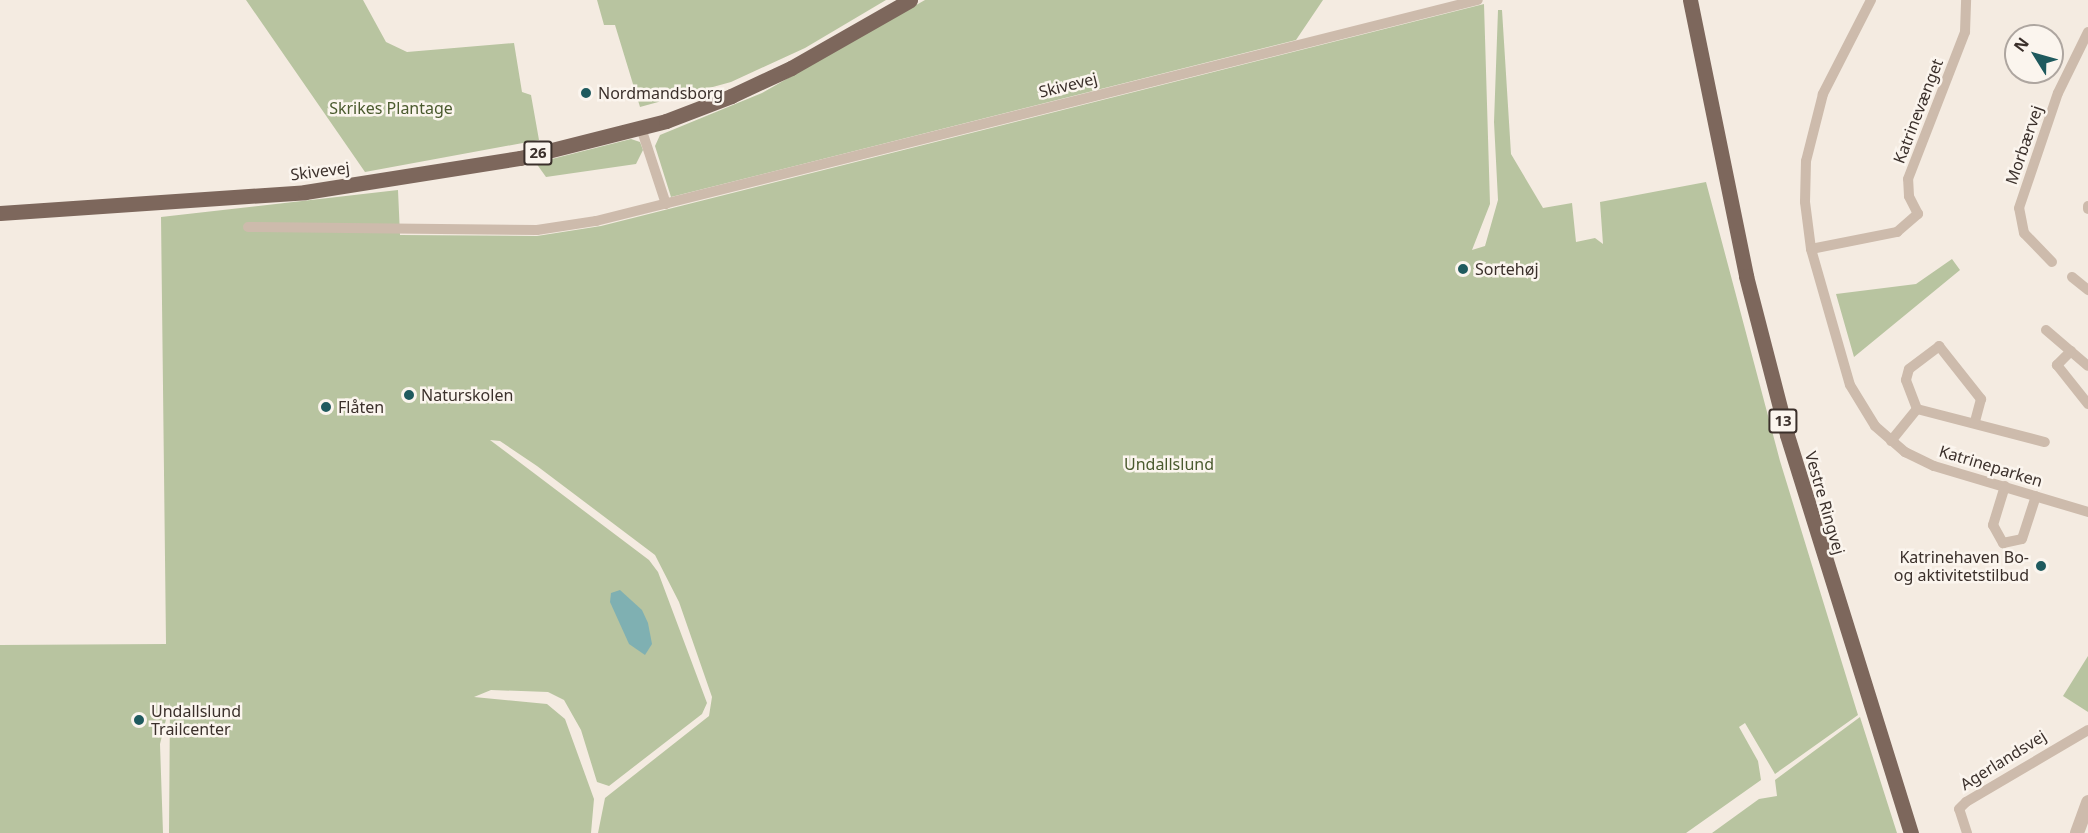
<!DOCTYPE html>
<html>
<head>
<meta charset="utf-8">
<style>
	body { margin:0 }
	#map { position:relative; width:2088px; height:833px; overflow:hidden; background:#f4ebe1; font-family:"Noto Sans",sans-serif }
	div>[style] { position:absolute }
	.green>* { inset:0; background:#b8c4a0 }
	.water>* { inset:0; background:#7fb0b2 }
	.minor>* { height:10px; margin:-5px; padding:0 5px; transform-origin:5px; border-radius:5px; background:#cdbbac }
	.tertiary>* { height:14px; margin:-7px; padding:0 7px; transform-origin:7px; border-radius:7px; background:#cdbbac }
	.primary>* { height:15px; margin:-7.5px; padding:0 7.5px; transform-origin:7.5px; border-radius:7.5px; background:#7d675c }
	.dots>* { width:16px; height:16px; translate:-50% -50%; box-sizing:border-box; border:3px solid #fbf5ee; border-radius:50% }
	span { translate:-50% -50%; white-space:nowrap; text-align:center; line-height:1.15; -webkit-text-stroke:5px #fbf5ee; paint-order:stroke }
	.shield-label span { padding:2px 4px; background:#fbf5ee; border:2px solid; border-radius:4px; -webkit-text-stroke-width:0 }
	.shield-label { font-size:15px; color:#3b302b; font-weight:700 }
	.street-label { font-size:16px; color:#3b302b }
	.poi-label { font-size:16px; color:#3b302b }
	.left { translate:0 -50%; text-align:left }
	.right { translate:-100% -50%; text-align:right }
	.park-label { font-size:16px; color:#4a5a2e }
	.north { position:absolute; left:2004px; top:24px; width:60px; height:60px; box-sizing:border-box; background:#fbf5ee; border:2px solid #aea6a0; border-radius:50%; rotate:307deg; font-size:16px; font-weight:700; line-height:24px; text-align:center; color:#3b302b }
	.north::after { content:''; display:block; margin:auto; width:21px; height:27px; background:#1f5a5e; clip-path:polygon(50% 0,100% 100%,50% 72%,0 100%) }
</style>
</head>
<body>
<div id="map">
	<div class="green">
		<div style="clip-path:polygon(246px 0,363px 0,386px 42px,407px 52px,514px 43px,522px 92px,531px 95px,539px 140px,365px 172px)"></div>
		<div style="clip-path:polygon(597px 0,886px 0,805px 48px,731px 82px,640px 107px,615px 25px,604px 25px)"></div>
		<div style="clip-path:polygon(925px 0,1323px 0,1296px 40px,671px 197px,655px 146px,660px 135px,762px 93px)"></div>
		<div style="clip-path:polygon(1484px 4px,1490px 204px,1472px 250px,1485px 246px,1498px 200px,1494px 122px,1498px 10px,1502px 10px,1511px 154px,1543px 208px,1572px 203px,1576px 242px,1595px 238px,1603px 244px,1600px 202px,1706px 182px,1780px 461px,1858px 715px,1775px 774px,1745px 723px,1739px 727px,1758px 761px,1761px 780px,1686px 833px,598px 833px,605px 798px,709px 716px,712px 697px,679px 602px,655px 555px,537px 466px,500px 441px,490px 440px,649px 560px,658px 572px,707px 703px,702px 714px,609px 786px,597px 782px,581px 730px,564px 700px,548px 692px,491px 690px,474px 697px,547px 704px,565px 719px,594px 799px,591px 833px,169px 833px,170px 703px,160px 744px,163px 833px,0 833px,0 645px,166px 644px,161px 217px,398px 190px,400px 235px,537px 236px,601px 226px)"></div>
		<div style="clip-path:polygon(631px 139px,640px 142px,643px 150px,636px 164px,546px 177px,536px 163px)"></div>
		<div style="clip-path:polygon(1952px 259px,1960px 270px,1854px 357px,1836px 294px,1916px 284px)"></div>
		<div style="clip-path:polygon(2088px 656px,2088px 712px,2063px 696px)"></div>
		<div style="clip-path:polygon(1860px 717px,1897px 833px,1712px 833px,1759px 799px,1777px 796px,1775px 780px)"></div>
	</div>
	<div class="water">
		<div style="clip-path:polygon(620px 590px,642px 610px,648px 623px,652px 644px,645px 655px,629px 644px,610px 602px,611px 593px)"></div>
	</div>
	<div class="minor">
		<div style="left:1871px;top:0;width:106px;rotate:117.1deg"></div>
		<div style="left:1823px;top:94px;width:69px;rotate:104.2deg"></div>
		<div style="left:1806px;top:161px;width:41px;rotate:91.4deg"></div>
		<div style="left:1805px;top:202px;width:47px;rotate:82.7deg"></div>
		<div style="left:1811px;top:249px;width:141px;rotate:74deg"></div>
		<div style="left:1850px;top:385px;width:48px;rotate:58.6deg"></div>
		<div style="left:1875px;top:426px;width:40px;rotate:41deg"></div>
		<div style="left:1905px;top:452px;width:32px;rotate:26deg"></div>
		<div style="left:1934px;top:466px;width:161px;rotate:16.6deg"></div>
		<div style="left:641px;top:128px;width:80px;rotate:71.8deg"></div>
		<div style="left:2088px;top:206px;width:3px;rotate:90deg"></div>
		<div style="left:248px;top:227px;width:289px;rotate:0.6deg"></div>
		<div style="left:537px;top:230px;width:60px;rotate:-8.7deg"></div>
		<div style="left:596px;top:221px;width:909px;rotate:-14.07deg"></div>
		<div style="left:1811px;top:249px;width:88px;rotate:-11.2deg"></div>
		<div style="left:1897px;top:232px;width:28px;rotate:-41deg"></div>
		<div style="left:1918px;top:214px;width:20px;rotate:-117deg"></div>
		<div style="left:1909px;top:196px;width:17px;rotate:-93deg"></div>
		<div style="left:1908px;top:179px;width:158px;rotate:-68.8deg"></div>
		<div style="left:1965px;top:32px;width:32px;rotate:-88deg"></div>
		<div style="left:2052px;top:262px;width:40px;rotate:-134deg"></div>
		<div style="left:2024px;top:233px;width:25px;rotate:-101deg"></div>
		<div style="left:2019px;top:208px;width:121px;rotate:-71.3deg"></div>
		<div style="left:2058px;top:93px;width:68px;rotate:-63.8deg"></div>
		<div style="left:2072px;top:277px;width:21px;rotate:39deg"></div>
		<div style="left:2046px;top:330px;width:55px;rotate:40.6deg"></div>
		<div style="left:2071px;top:351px;width:20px;rotate:135deg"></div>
		<div style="left:2057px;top:365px;width:50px;rotate:51.5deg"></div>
		<div style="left:1917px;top:409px;width:132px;rotate:14.5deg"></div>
		<div style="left:1891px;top:441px;width:41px;rotate:-50.9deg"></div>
		<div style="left:1917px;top:409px;width:31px;rotate:-111deg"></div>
		<div style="left:1906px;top:380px;width:11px;rotate:-75deg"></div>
		<div style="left:1909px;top:369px;width:38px;rotate:-37deg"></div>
		<div style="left:1939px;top:346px;width:68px;rotate:51.6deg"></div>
		<div style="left:1981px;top:399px;width:24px;rotate:105deg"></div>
		<div style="left:2005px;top:486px;width:41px;rotate:107.1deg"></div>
		<div style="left:1993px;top:525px;width:21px;rotate:61deg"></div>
		<div style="left:2003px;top:543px;width:19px;rotate:-12deg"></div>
		<div style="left:2022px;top:539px;width:45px;rotate:-72deg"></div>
		<div style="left:1967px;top:833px;width:25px;rotate:-108deg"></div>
		<div style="left:1959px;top:809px;width:10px;rotate:-45deg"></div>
		<div style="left:1966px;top:802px;width:142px;rotate:-30.5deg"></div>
	</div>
	<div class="tertiary">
		<div style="left:2077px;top:833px;width:33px;rotate:-70deg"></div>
	</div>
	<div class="primary">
		<div style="left:1690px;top:0;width:282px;rotate:78.5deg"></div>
		<div style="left:1746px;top:276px;width:164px;rotate:75.5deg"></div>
		<div style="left:1787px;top:435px;width:417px;rotate:72.7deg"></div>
		<div style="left:0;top:213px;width:306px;rotate:-3.9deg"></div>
		<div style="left:305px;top:192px;width:218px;rotate:-9deg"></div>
		<div style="left:520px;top:158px;width:151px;rotate:-14.2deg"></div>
		<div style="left:666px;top:121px;width:70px;rotate:-21deg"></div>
		<div style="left:731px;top:96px;width:66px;rotate:-25deg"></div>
		<div style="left:791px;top:68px;width:137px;rotate:-29.7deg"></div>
	</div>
	<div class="dots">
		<div style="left:586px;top:93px;background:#1f5a5e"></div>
		<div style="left:1463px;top:269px;background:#1f5a5e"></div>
		<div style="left:409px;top:395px;background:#1f5a5e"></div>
		<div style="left:326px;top:407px;background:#1f5a5e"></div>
		<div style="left:2041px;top:566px;background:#1f5a5e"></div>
		<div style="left:139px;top:720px;background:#1f5a5e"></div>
	</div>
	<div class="shield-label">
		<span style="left:538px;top:153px">26</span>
		<span style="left:1783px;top:421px">13</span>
	</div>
	<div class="street-label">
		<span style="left:1068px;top:85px;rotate:-14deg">Skivevej</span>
		<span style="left:1918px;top:111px;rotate:-69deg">Katrinevænget</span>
		<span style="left:2024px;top:145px;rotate:-71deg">Morbærvej</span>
		<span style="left:320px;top:171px;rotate:-7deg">Skivevej</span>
		<span style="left:1991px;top:466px;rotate:17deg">Katrineparken</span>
		<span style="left:1825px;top:503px;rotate:74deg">Vestre Ringvej</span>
		<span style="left:2003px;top:760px;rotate:-32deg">Agerlandsvej</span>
	</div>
	<div class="poi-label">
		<span class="left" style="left:598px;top:93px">Nordmandsborg</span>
		<span class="left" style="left:1475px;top:269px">Sortehøj</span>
		<span class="left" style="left:421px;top:395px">Naturskolen</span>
		<span class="left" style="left:338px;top:407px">Flåten</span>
		<span class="right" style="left:2029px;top:566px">Katrinehaven Bo-<br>og aktivitetstilbud</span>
		<span class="left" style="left:151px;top:720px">Undallslund<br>Trailcenter</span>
	</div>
	<div class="park-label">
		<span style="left:391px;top:108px">Skrikes Plantage</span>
		<span style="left:1169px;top:464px">Undallslund</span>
	</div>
	<div class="north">N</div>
</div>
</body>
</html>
